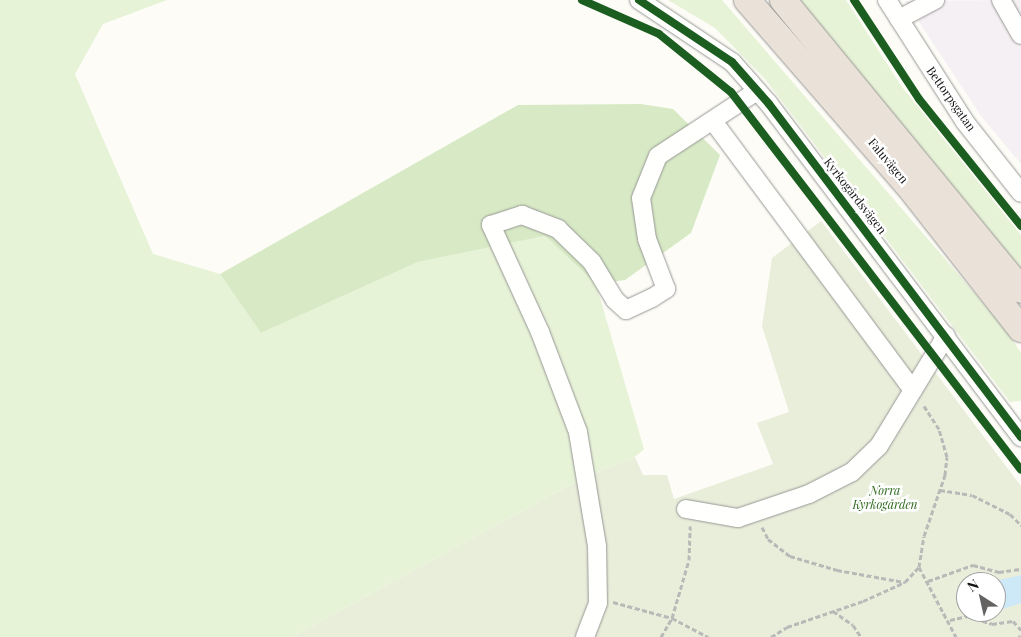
<!DOCTYPE html>
<html>
<head>
<meta charset="utf-8">
<style>
	body { margin:0 }
	#map { position:relative; width:1021px; height:637px; overflow:hidden; background:#fdfcf7; font-family:"Playfair Display",serif }
	div>[style] { position:absolute }
	.industrial>* { inset:0; background:#f5f0f3 }
	.green>* { inset:0; background:#e7f3d7 }
	.forest>* { inset:0; background:#d8eac5 }
	.cemetery>* { inset:0; background:#e9eedb }
	.water>* { inset:0; background:#cde8f7 }
	.path>* { height:3px; margin-top:-1.5px; transform-origin:0; background:repeating-linear-gradient(90deg,#b9b9b8 0 5px,transparent 0 7.5px) }
	.roads { filter:drop-shadow(0 0 1px #979795) drop-shadow(0 0 1px #979795) }
	.minor>* { height:18px; margin:-9px; padding:0 9px; transform-origin:9px; border-radius:9px; background:#fffffe }
	.highway>* { height:26px; margin:-13px; padding:0 13px; transform-origin:13px; border-radius:13px; background:#eae1d8 }
	.cycleway>* { height:8px; margin:-4px; padding:0 4px; transform-origin:4px; border-radius:4px; background:#1b5e20 }
	span { translate:-50% -50%; white-space:nowrap; text-align:center; line-height:1.15; -webkit-text-stroke:5px #fff; paint-order:stroke }
	.street-label { font-size:12px; color:#111 }
	.park-label { font-size:12px; color:#2f6b1f; font-style:italic }
	.north { position:absolute; left:956px; top:572px; width:50px; height:50px; box-sizing:border-box; background:#fff; border:1px solid #a0a0a0; border-radius:50%; rotate:325deg; font-size:14px; font-weight:700; line-height:20px; text-align:center; color:#111 }
	.north::after { content:''; display:block; margin:auto; width:18px; height:22px; background:#646362; clip-path:polygon(50% 0,100% 100%,50% 72%,0 100%) }
</style>
</head>
<body>
<div id="map">
	<div class="industrial">
		<div style="clip-path:polygon(1021px 0,1021px 164px,981px 116px,905px 1px)"></div>
	</div>
	<div class="green">
		<div style="clip-path:polygon(0 0,167px 0,103px 24px,75px 74px,153px 254px,220px 274px,261px 333px,418px 262px,545px 236px,596px 284px,644px 449px,635px 457px,579px 480px,292px 637px,0 637px)"></div>
		<div style="clip-path:polygon(668px 0,722px 0,1008px 332px,1021px 353px,1021px 401px,1010px 402px,765px 79px,715px 28px)"></div>
		<div style="clip-path:polygon(799px 0,846px 0,902px 87px,1021px 235px,1021px 270px)"></div>
	</div>
	<div class="forest">
		<div style="clip-path:polygon(641px 104px,673px 109px,720px 155px,691px 233px,625px 280px,596px 284px,545px 236px,418px 262px,261px 333px,220px 274px,518px 105px)"></div>
	</div>
	<div class="cemetery">
		<div style="clip-path:polygon(evenodd,821px 221px,1021px 486px,1021px 637px,292px 637px,579px 480px,635px 457px,643px 475px,667px 475px,674px 499px,773px 464px,757px 423px,789px 412px,762px 326px,772px 258px,821px 221px,966px 582px,996px 582px,996px 612px,966px 612px,966px 582px)"></div>
	</div>
	<div class="water">
		<div style="clip-path:polygon(975px 573px,995px 581px,1021px 575px,1021px 603px,996px 611px,996px 582px,966px 582px,966px 595px,965px 578px)"></div>
	</div>
	<div class="path">
		<div style="left:940px;top:490px;width:32px;rotate:9deg"></div>
		<div style="left:972px;top:495px;width:42px;rotate:26.6deg"></div>
		<div style="left:1010px;top:514px;width:16px;rotate:45deg"></div>
		<div style="left:762px;top:527px;width:13px;rotate:63deg"></div>
		<div style="left:768px;top:539px;width:28px;rotate:38deg"></div>
		<div style="left:790px;top:556px;width:49px;rotate:16.6deg"></div>
		<div style="left:837px;top:570px;width:68px;rotate:10.2deg"></div>
		<div style="left:919px;top:567px;width:79px;rotate:62.1deg"></div>
		<div style="left:928px;top:581px;width:48px;rotate:-19.6deg"></div>
		<div style="left:973px;top:565px;width:27px;rotate:15deg"></div>
		<div style="left:999px;top:572px;width:22px;rotate:-8deg"></div>
		<div style="left:613px;top:602px;width:61px;rotate:15.2deg"></div>
		<div style="left:672px;top:618px;width:41px;rotate:27.8deg"></div>
		<div style="left:833px;top:611px;width:24px;rotate:35deg"></div>
		<div style="left:853px;top:625px;width:14px;rotate:56deg"></div>
		<div style="left:950px;top:620px;width:18px;rotate:-13deg"></div>
		<div style="left:968px;top:616px;width:25px;rotate:18deg"></div>
		<div style="left:992px;top:624px;width:21px;rotate:-8deg"></div>
		<div style="left:1013px;top:621px;width:12px;rotate:48deg"></div>
		<div style="left:661px;top:637px;width:22px;rotate:-60deg"></div>
		<div style="left:672px;top:618px;width:60px;rotate:-73.7deg"></div>
		<div style="left:689px;top:560px;width:34px;rotate:-88deg"></div>
		<div style="left:771px;top:637px;width:19px;rotate:-32deg"></div>
		<div style="left:787px;top:627px;width:80px;rotate:-18.9deg"></div>
		<div style="left:863px;top:601px;width:46px;rotate:-24.3deg"></div>
		<div style="left:905px;top:582px;width:21px;rotate:-47deg"></div>
		<div style="left:919px;top:567px;width:31px;rotate:-81deg"></div>
		<div style="left:924px;top:536px;width:65px;rotate:-71deg"></div>
		<div style="left:945px;top:475px;width:18px;rotate:-84deg"></div>
		<div style="left:947px;top:457px;width:29px;rotate:-106deg"></div>
		<div style="left:939px;top:429px;width:30px;rotate:-123deg"></div>
		<div style="left:1018px;top:637px;width:3px;rotate:-18deg"></div>
	</div>
	<div class="roads">
		<div class="minor">
			<div style="left:639px;top:0;width:112px;rotate:33.7deg"></div>
			<div style="left:732px;top:62px;width:56px;rotate:48.6deg"></div>
			<div style="left:769px;top:104px;width:418px;rotate:52.9deg"></div>
			<div style="left:887px;top:0;width:145px;rotate:57.4deg"></div>
			<div style="left:965px;top:122px;width:90px;rotate:51.7deg"></div>
			<div style="left:1001px;top:0;width:40px;rotate:60.3deg"></div>
			<div style="left:899px;top:19px;width:41px;rotate:-27.8deg"></div>
			<div style="left:713px;top:121px;width:335px;rotate:53.4deg"></div>
			<div style="left:686px;top:509px;width:53px;rotate:9.8deg"></div>
			<div style="left:738px;top:518px;width:75px;rotate:-18.7deg"></div>
			<div style="left:809px;top:494px;width:48px;rotate:-27.1deg"></div>
			<div style="left:852px;top:472px;width:37px;rotate:-44deg"></div>
			<div style="left:879px;top:446px;width:129px;rotate:-58.7deg"></div>
			<div style="left:585px;top:637px;width:36px;rotate:-69deg"></div>
			<div style="left:598px;top:603px;width:57px;rotate:-91deg"></div>
			<div style="left:597px;top:546px;width:116px;rotate:-99.5deg"></div>
			<div style="left:578px;top:432px;width:107px;rotate:-110.8deg"></div>
			<div style="left:540px;top:332px;width:118px;rotate:-114.6deg"></div>
			<div style="left:491px;top:225px;width:33px;rotate:-18deg"></div>
			<div style="left:522px;top:215px;width:39px;rotate:21deg"></div>
			<div style="left:558px;top:229px;width:47px;rotate:44.1deg"></div>
			<div style="left:592px;top:262px;width:44px;rotate:58.8deg"></div>
			<div style="left:615px;top:300px;width:15px;rotate:42deg"></div>
			<div style="left:626px;top:310px;width:29px;rotate:-25deg"></div>
			<div style="left:652px;top:298px;width:17px;rotate:-33deg"></div>
			<div style="left:666px;top:289px;width:53px;rotate:-110.8deg"></div>
			<div style="left:647px;top:239px;width:41px;rotate:-98.3deg"></div>
			<div style="left:641px;top:198px;width:45px;rotate:-68deg"></div>
			<div style="left:658px;top:156px;width:118px;rotate:-33.3deg"></div>
		</div>
		<div class="highway">
			<div style="left:747px;top:0;width:245px;rotate:49deg"></div>
			<div style="left:908px;top:185px;width:183px;rotate:51.9deg"></div>
			<div style="left:783px;top:0;width:375px;rotate:50.6deg"></div>
		</div>
	</div>
	<div class="cycleway">
		<div style="left:582px;top:0;width:84px;rotate:23.8deg"></div>
		<div style="left:659px;top:34px;width:92px;rotate:38.9deg"></div>
		<div style="left:731px;top:92px;width:476px;rotate:52.5deg"></div>
		<div style="left:639px;top:0;width:112px;rotate:33.7deg"></div>
		<div style="left:732px;top:62px;width:56px;rotate:48.6deg"></div>
		<div style="left:769px;top:104px;width:418px;rotate:52.9deg"></div>
		<div style="left:854px;top:0;width:118px;rotate:56.7deg"></div>
		<div style="left:919px;top:99px;width:163px;rotate:51.2deg"></div>
	</div>
	<div class="street-label">
		<span style="left:951px;top:99px;rotate:55deg">Bettorpsgatan</span>
		<span style="left:888px;top:161px;rotate:50deg">Faluvägen</span>
		<span style="left:855px;top:196px;rotate:52deg">Kyrkogårdsvägen</span>
	</div>
	<div class="park-label">
		<span style="left:885px;top:498px">Norra<br>Kyrkogården</span>
	</div>
	<div class="north">N</div>
</div>
</body>
</html>
